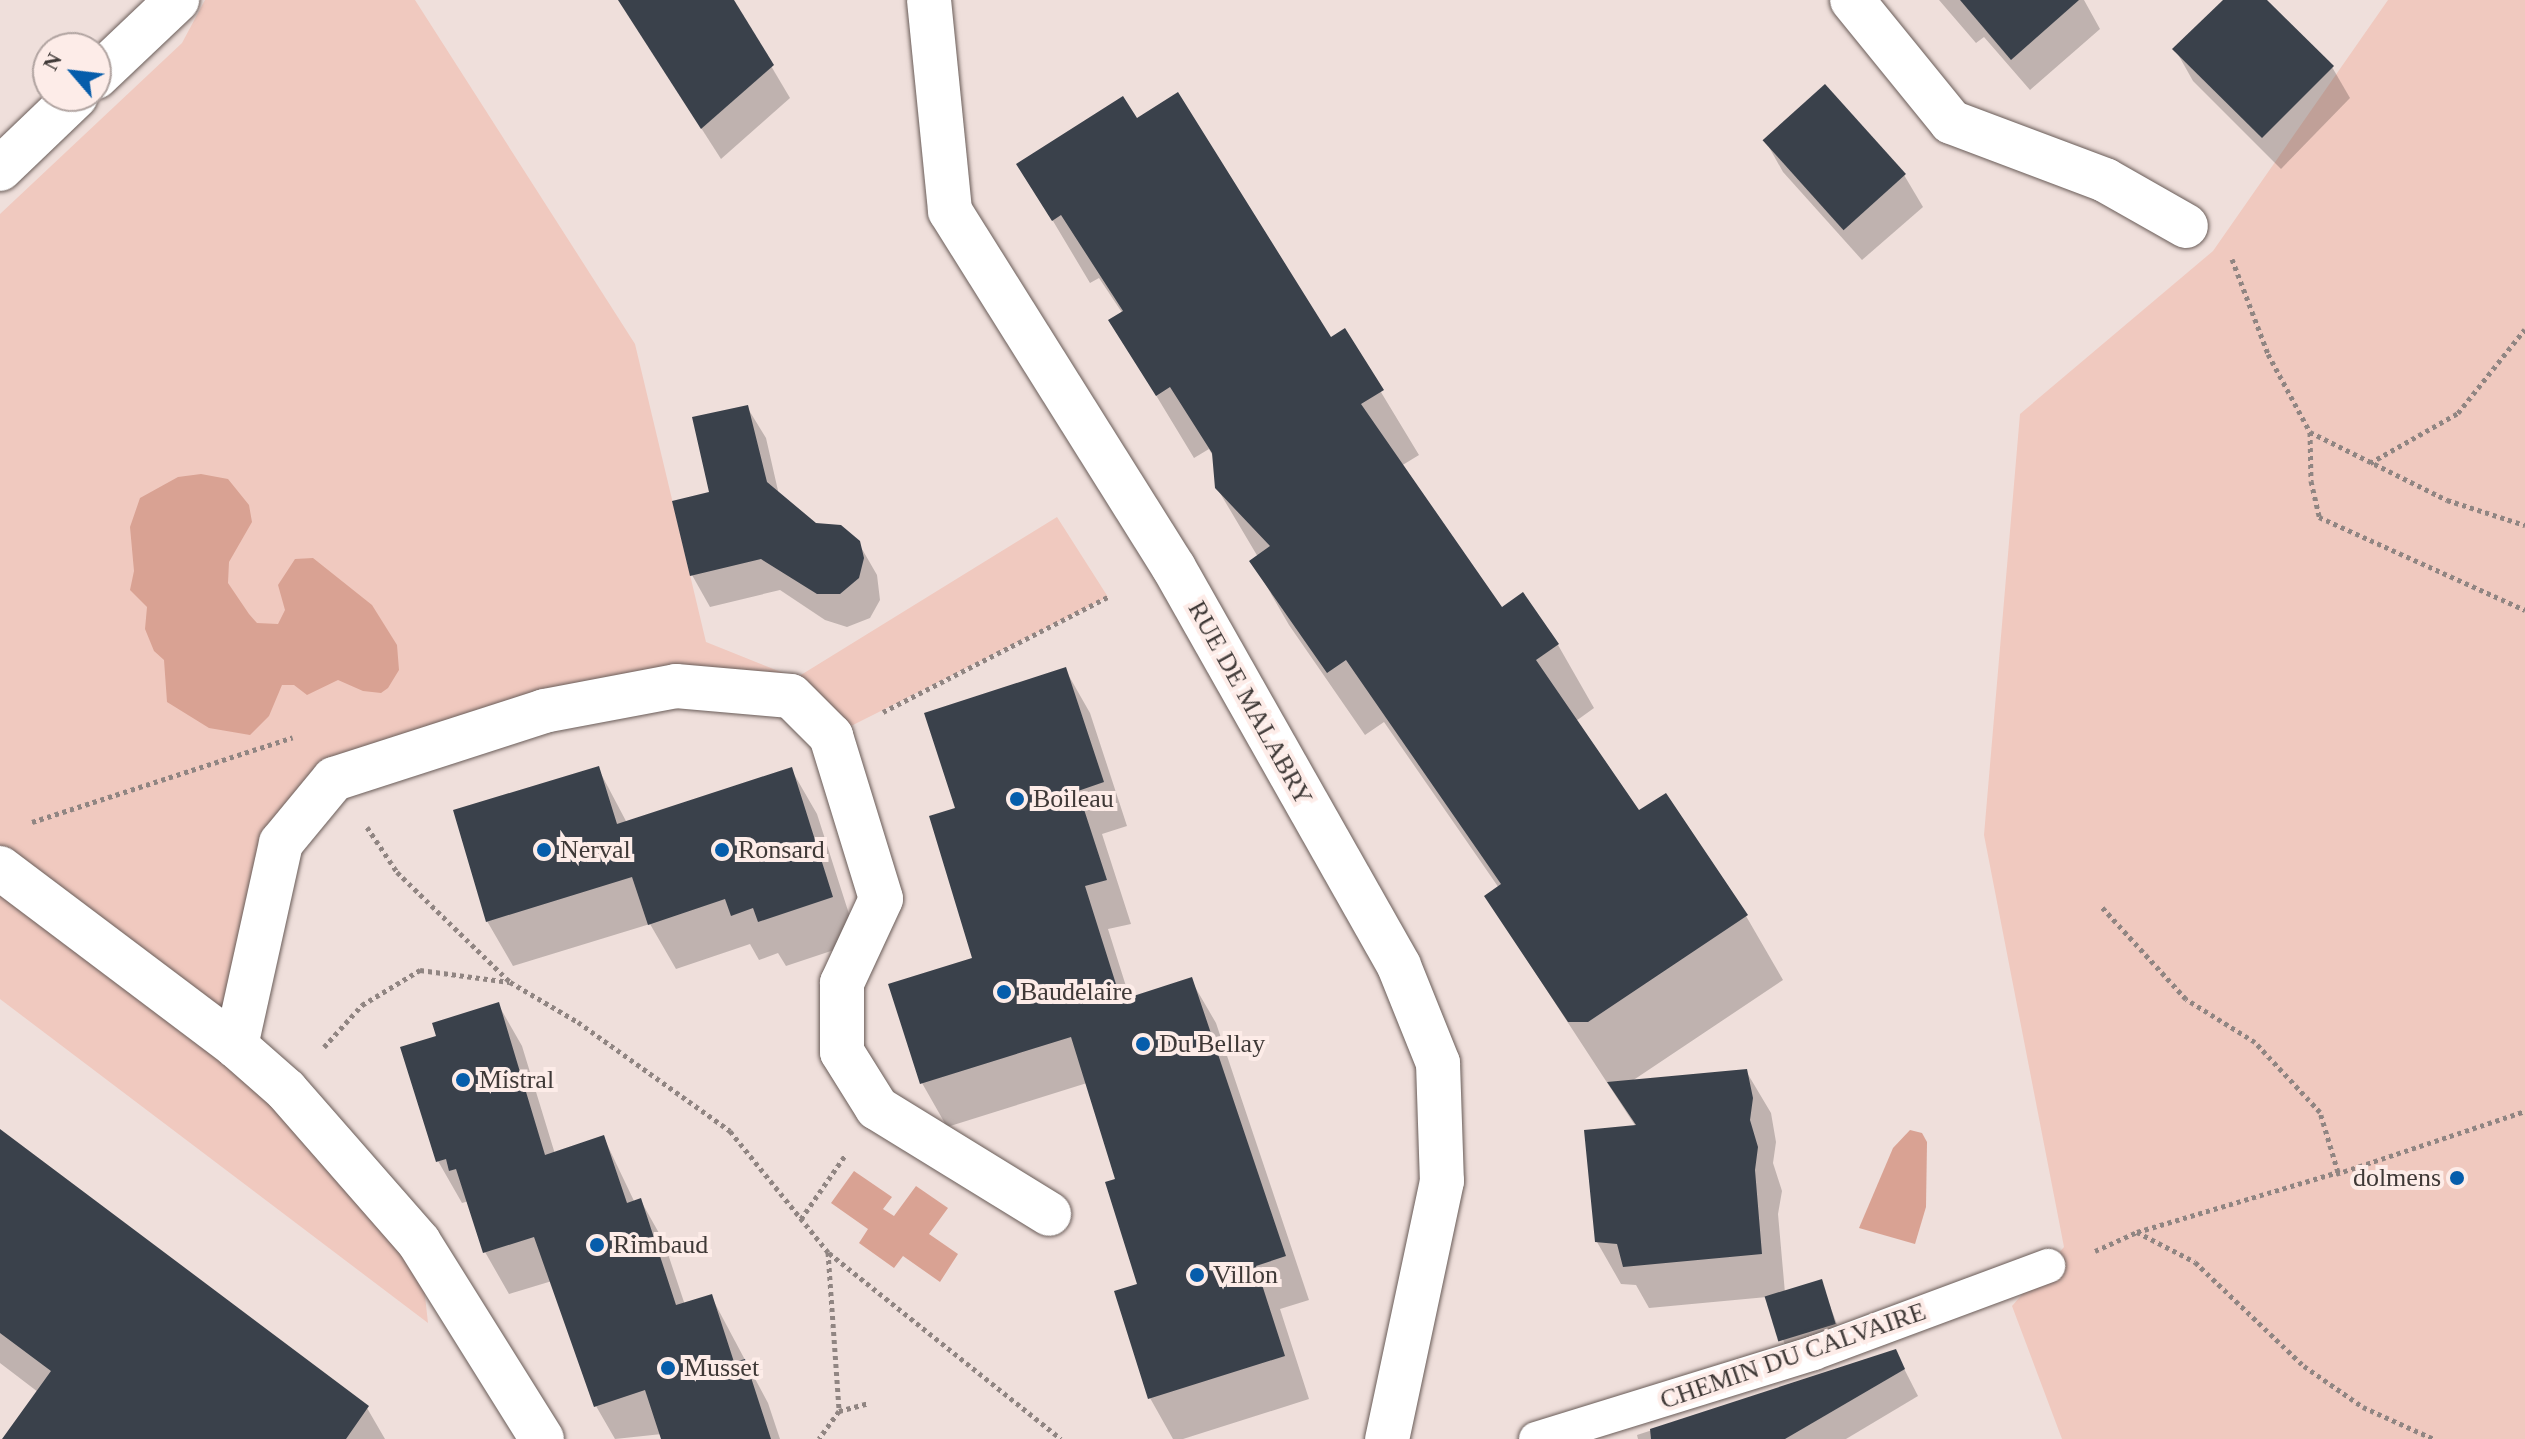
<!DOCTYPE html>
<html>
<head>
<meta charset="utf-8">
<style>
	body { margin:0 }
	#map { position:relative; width:2525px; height:1439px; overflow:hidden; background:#efdfdb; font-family:"Times New Roman",serif }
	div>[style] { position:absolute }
	.green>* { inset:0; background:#f0c9bf }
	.water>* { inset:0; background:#d9a293 }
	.shadow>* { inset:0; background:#0003 }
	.building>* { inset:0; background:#3a414b; transform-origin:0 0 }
	.path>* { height:5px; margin-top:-2.5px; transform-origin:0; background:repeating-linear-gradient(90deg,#908582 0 4px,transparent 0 8px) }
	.roads { filter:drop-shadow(0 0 2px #695c58) drop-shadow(0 0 2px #695c58) }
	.service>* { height:34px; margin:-17px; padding:0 17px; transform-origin:17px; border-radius:17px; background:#fff }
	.minor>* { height:44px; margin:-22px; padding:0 22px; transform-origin:22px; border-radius:22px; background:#fff }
	.dots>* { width:22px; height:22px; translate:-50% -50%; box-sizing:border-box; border:4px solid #fdece8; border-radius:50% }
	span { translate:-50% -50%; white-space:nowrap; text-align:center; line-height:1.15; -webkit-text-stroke:8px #fdece8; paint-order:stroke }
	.street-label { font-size:26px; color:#3f3937 }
	.poi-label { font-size:26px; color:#3f3937 }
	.left { translate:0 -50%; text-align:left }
	.right { translate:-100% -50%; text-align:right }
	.north { position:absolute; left:32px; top:32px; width:80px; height:80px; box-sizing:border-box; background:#fdece8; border:2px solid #b1a4a1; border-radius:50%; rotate:298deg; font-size:22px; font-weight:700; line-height:32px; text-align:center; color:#3f3937 }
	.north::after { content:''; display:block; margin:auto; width:28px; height:36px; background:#065dab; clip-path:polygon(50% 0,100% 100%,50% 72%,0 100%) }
</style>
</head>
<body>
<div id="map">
	<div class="green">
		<div style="clip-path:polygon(205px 0,415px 0,635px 344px,706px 642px,796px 678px,1057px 517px,1108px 597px,831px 736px,791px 696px,675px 686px,334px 779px,281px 843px,236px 1045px,419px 1242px,428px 1323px,0 999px,0 214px,182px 43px)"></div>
		<div style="clip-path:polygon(2388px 0,2525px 0,2525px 1439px,2062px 1439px,2012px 1306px,2064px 1247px,1984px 835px,2020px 414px,2213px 251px)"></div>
	</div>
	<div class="water">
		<div style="clip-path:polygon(201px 474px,228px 479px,249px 505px,252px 522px,229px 562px,228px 583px,249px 614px,257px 623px,278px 624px,285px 610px,278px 585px,295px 559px,313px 558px,372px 605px,397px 645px,399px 670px,388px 688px,381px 693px,363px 691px,338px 680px,307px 695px,294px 685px,282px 685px,269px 716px,250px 735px,209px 728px,167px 702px,164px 660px,154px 651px,145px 629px,147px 607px,130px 590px,134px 571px,130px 527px,140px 498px,178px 477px)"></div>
		<div style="clip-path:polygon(1910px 1130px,1922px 1133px,1927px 1142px,1926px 1207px,1915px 1244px,1859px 1228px,1893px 1148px)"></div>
		<div style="clip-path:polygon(854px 1171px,892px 1197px,883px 1209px,894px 1216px,916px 1186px,948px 1208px,929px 1234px,958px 1254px,940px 1282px,903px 1256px,894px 1268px,859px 1243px,868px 1229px,831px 1203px)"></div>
	</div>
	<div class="shadow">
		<div style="clip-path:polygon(619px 0,732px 0,790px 98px,721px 159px)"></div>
		<div style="clip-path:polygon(1939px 0,2084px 0,2100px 29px,2030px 90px,1984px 37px,1976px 43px)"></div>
		<div style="clip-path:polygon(2226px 0,2264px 0,2332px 67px,2350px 98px,2281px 169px,2193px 81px,2175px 49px)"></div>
		<div style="clip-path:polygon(1825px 87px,1904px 175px,1923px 207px,1862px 260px,1783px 172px,1765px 140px)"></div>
		<div style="clip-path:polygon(1136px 121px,1330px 340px,1344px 331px,1419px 455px,1401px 466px,1501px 610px,1558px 645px,1594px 708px,1576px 721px,1638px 813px,1666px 796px,1746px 916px,1783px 980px,1632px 1081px,1746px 1071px,1771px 1113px,1776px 1142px,1773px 1163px,1782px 1191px,1778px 1214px,1785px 1293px,1821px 1282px,1843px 1340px,1790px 1358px,1767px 1297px,1649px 1308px,1636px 1285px,1621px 1284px,1597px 1242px,1636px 1127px,1486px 897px,1499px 888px,1384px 722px,1365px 735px,1289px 625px,1252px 561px,1258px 557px,1217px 488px,1214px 458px,1209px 449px,1194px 458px,1111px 321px,1123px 314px,1099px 278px,1090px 283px,1019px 164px)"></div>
		<div style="clip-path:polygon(747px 407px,766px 438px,779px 495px,815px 525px,858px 542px,877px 575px,880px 600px,870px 618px,847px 627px,825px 620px,780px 590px,710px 607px,692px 575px,712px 493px)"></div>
		<div style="clip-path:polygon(1065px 669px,1090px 713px,1127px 826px,1102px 834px,1131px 924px,1108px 929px,1130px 999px,1191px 980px,1216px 1023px,1309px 1300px,1280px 1309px,1309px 1399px,1183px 1439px,1173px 1439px,1150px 1398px,1140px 1285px,1118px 1180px,1087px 1083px,947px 1127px,922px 1083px,974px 959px,957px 809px)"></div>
		<div style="clip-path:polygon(598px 768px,627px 823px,791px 769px,817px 814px,858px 942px,786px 966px,778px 953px,759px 960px,750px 944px,676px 969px,650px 924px,513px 966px,487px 921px)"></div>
		<div style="clip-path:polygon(498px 1004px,522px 1046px,555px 1154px,604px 1138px,635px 1203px,641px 1201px,664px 1242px,685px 1305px,711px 1296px,768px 1403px,780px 1439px,663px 1439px,662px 1434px,615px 1439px,596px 1406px,552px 1281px,509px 1294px,485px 1252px,469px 1201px,462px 1203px,438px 1161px,438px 1037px)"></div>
		<div style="clip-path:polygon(0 1135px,367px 1408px,385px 1439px,5px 1439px,38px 1392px,0 1363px)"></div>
		<div style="clip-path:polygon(1895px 1351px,1918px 1396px,1846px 1439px,1638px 1439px,1637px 1435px)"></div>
	</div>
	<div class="building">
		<div style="clip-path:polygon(618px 0,734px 0,774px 65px,701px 129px)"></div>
		<div style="clip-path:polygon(1960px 0,2079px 0,2011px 60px)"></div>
		<div style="clip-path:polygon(2223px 0,2267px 0,2334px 66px,2262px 138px,2172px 49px)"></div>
		<div style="left:1825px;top:84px;width:121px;height:84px;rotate:48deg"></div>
		<div style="clip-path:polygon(1178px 92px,1331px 337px,1345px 328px,1384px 390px,1361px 404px,1502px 607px,1523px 592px,1559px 644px,1536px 660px,1639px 810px,1666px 793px,1748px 915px,1588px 1022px,1568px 1022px,1484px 896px,1501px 884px,1346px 660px,1327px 673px,1249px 561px,1270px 546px,1215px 488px,1212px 453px,1170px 387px,1156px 396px,1108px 320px,1123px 311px,1061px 215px,1052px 221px,1016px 164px,1123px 96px,1137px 118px)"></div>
		<div style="clip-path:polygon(748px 405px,767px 482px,816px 523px,841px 525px,860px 541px,864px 558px,859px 578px,840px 594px,817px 594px,761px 559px,690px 576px,672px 501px,709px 492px,692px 417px)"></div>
		<div style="clip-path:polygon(1066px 667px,1104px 782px,1078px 791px,1107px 880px,1085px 886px,1121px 1000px,1192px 977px,1286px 1256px,1256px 1266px,1285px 1356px,1148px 1399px,1114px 1291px,1137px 1284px,1105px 1182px,1115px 1179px,1071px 1037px,920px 1084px,888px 984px,972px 958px,929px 816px,955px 808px,924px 713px)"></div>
		<div style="clip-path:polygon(599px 766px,617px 824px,792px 767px,833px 897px,758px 922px,753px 908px,731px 916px,725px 899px,648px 925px,632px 877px,486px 922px,453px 810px)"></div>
		<div style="clip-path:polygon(499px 1002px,545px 1155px,604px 1135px,627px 1203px,641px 1198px,676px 1305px,712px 1294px,734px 1362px,745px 1359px,771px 1439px,661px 1439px,645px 1390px,594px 1407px,534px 1237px,483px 1253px,456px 1169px,449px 1171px,446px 1159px,436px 1162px,400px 1047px,436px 1036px,432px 1023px)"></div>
		<div style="clip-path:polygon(1747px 1069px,1753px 1098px,1750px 1120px,1758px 1147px,1755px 1170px,1762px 1254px,1623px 1267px,1617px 1244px,1595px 1242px,1584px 1130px,1636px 1125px,1607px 1082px)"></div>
		<div style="clip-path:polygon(0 1129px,369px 1406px,346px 1439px,2px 1439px,51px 1371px,0 1333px)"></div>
		<div style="left:1822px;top:1279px;width:47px;height:60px;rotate:73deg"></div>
		<div style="clip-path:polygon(1896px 1349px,1905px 1369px,1785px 1439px,1651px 1439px,1650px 1429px)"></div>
	</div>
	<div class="path">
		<div style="left:2232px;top:259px;width:102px;rotate:69.2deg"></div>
		<div style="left:2268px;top:354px;width:89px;rotate:61.7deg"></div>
		<div style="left:2310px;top:432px;width:49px;rotate:88.8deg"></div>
		<div style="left:2311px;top:481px;width:37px;rotate:77deg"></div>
		<div style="left:2319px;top:517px;width:226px;rotate:24.3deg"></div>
		<div style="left:2310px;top:432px;width:153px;rotate:26.4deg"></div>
		<div style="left:2447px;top:500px;width:82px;rotate:17.8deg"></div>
		<div style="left:2370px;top:463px;width:101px;rotate:-29.6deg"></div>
		<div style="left:2458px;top:413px;width:107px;rotate:-51.4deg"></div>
		<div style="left:883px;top:712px;width:253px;rotate:-27.1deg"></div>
		<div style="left:32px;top:822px;width:274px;rotate:-18deg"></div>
		<div style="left:367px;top:827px;width:54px;rotate:56.3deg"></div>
		<div style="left:397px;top:872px;width:158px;rotate:44.2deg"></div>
		<div style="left:510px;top:982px;width:79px;rotate:30.5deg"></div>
		<div style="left:578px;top:1022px;width:187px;rotate:35.6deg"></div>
		<div style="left:730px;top:1131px;width:156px;rotate:51deg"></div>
		<div style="left:828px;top:1252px;width:159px;rotate:86deg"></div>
		<div style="left:839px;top:1411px;width:34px;rotate:126deg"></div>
		<div style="left:324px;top:1047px;width:57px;rotate:-47.9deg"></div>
		<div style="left:362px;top:1005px;width:68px;rotate:-31.1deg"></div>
		<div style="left:420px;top:970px;width:90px;rotate:7.7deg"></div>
		<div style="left:2336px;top:1174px;width:199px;rotate:-18.4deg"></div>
		<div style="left:801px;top:1219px;width:79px;rotate:-55.3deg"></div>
		<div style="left:2137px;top:1232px;width:65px;rotate:27.3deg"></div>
		<div style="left:2195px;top:1262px;width:151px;rotate:43.7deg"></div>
		<div style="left:2304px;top:1366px;width:72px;rotate:34.8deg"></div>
		<div style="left:2363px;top:1407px;width:78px;rotate:24.3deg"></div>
		<div style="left:2095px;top:1251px;width:46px;rotate:-24.3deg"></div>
		<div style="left:2137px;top:1232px;width:210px;rotate:-16.6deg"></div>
		<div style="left:2338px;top:1172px;width:63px;rotate:-106.7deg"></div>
		<div style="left:2320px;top:1112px;width:96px;rotate:-132.9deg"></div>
		<div style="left:2255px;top:1042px;width:81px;rotate:-148.1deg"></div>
		<div style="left:2186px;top:999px;width:125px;rotate:-132.4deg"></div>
		<div style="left:829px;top:1253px;width:297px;rotate:38.7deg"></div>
		<div style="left:839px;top:1411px;width:31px;rotate:-15deg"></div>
	</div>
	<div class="roads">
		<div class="service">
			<div style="left:1536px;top:1439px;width:291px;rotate:-17.2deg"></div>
			<div style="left:1814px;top:1353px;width:250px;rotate:-20.4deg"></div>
		</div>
		<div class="minor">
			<div style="left:929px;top:0;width:212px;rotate:84.3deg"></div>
			<div style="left:950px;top:211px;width:421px;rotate:57.9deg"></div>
			<div style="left:1174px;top:568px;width:457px;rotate:60.5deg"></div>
			<div style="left:1399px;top:966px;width:105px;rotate:68.1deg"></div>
			<div style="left:1438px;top:1063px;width:118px;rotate:88.1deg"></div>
			<div style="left:1442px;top:1181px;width:264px;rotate:102deg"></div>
			<div style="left:1852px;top:0;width:157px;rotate:50.9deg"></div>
			<div style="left:1951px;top:122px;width:165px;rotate:20.6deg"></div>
			<div style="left:2105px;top:180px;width:93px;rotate:29.6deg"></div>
			<div style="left:96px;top:77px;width:112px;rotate:-43.5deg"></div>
			<div style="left:0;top:169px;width:105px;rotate:-43.8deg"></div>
			<div style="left:0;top:868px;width:296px;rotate:37deg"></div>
			<div style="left:542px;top:1439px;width:232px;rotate:-122deg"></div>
			<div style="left:419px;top:1242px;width:202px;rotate:-131.2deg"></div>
			<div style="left:286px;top:1090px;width:67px;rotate:-138.7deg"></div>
			<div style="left:236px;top:1046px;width:208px;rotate:-77.5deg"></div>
			<div style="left:281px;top:843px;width:83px;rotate:-50.4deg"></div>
			<div style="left:334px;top:779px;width:221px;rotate:-17.9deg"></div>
			<div style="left:544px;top:711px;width:134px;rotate:-10.7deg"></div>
			<div style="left:676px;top:686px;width:115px;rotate:5deg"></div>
			<div style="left:791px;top:696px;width:57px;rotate:45deg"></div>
			<div style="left:831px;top:736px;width:170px;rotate:72.9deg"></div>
			<div style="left:881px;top:899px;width:93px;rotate:114.9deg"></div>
			<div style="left:842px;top:983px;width:69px;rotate:90deg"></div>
			<div style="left:842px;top:1052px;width:66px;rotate:58deg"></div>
			<div style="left:877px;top:1108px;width:202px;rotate:31.6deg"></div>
		</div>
	</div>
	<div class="dots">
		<div style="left:1017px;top:799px;background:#065dab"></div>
		<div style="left:544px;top:850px;background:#065dab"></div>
		<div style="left:722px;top:850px;background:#065dab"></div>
		<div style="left:1004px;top:992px;background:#065dab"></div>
		<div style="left:1143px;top:1044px;background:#065dab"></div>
		<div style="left:463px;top:1080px;background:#065dab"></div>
		<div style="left:2457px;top:1178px;background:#065dab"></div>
		<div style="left:597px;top:1245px;background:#065dab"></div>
		<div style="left:1197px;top:1275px;background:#065dab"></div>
		<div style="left:668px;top:1368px;background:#065dab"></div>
	</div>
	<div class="street-label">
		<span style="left:1250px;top:703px;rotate:61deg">RUE DE MALABRY</span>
		<span style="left:1793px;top:1356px;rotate:-19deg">CHEMIN DU CALVAIRE</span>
	</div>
	<div class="poi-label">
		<span class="left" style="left:1033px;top:799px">Boileau</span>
		<span class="left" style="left:560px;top:850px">Nerval</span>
		<span class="left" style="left:738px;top:850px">Ronsard</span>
		<span class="left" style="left:1020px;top:992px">Baudelaire</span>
		<span class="left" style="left:1159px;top:1044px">Du Bellay</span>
		<span class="left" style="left:479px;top:1080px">Mistral</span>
		<span class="right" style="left:2441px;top:1178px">dolmens</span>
		<span class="left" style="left:613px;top:1245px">Rimbaud</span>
		<span class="left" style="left:1213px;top:1275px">Villon</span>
		<span class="left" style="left:684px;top:1368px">Musset</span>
	</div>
	<div class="north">N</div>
</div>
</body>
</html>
